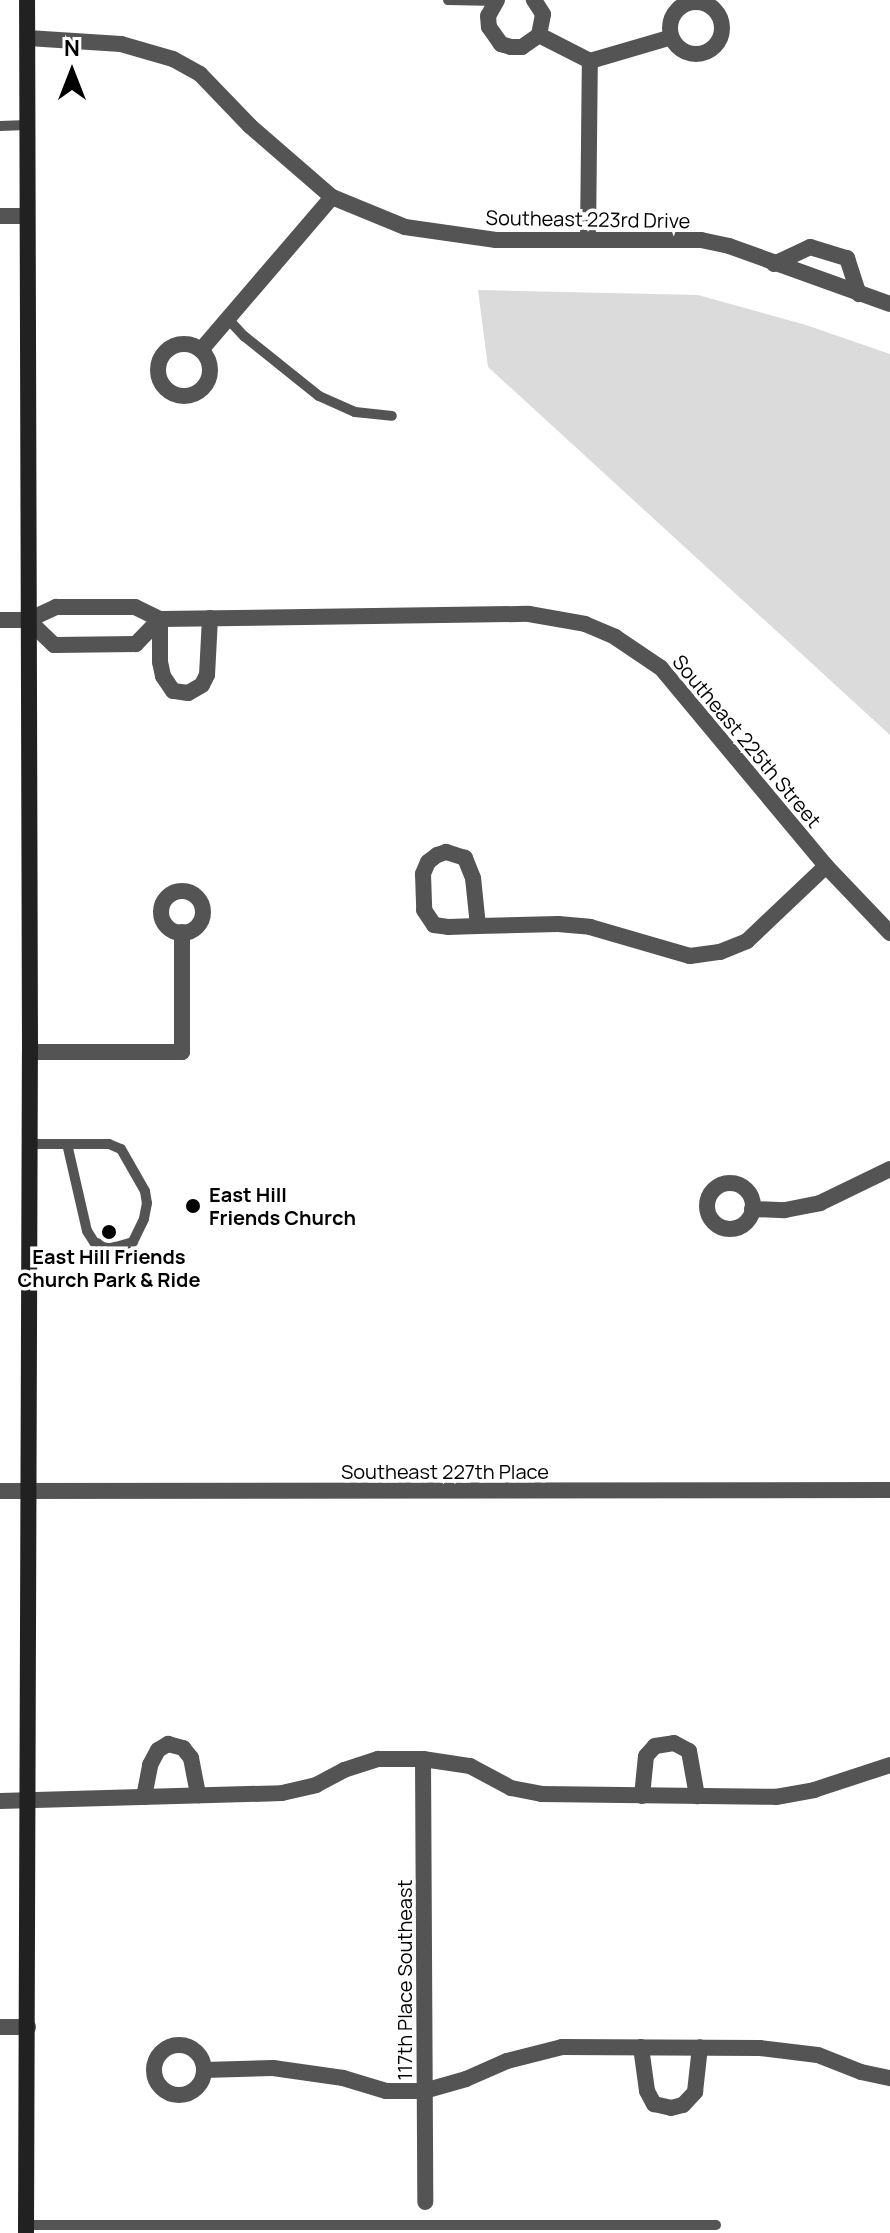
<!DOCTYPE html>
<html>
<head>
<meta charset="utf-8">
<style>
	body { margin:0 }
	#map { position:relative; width:890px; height:2233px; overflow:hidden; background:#fff; font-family:Manrope,sans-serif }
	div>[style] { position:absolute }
	.green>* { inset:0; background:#dbdbdb }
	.service>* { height:10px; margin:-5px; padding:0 5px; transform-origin:5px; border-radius:5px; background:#545454 }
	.minor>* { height:16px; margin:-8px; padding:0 8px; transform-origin:8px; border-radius:8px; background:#545454 }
	.minor>.ring { margin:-8px; padding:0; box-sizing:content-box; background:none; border:16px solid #545454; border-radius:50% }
	.secondary>* { height:16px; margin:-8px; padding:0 8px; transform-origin:8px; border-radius:8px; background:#212121 }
	.dots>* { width:22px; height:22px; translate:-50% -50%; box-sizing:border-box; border:4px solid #fff; border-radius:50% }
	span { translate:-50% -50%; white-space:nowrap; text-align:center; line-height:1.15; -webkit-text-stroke:7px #fff; paint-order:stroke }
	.street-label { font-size:20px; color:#000 }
	.poi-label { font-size:20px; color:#000; font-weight:700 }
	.left { translate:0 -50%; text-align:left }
	.north { position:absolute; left:32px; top:32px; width:80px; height:80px; -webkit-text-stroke:6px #fff; paint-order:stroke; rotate:0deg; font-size:22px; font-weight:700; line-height:32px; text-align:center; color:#000 }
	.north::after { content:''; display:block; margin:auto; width:28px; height:36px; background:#000; clip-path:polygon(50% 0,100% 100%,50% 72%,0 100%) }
</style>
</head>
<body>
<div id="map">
	<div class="green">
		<div style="clip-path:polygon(478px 290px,698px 295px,806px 325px,890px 354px,890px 735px,488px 367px)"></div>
	</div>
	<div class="service">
		<div style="left:448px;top:0;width:48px;rotate:1.2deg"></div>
		<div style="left:0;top:126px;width:27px;rotate:-2deg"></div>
		<div style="left:228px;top:319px;width:23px;rotate:47deg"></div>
		<div style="left:244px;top:336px;width:96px;rotate:38.7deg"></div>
		<div style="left:319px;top:396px;width:39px;rotate:24deg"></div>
		<div style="left:355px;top:412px;width:37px;rotate:6deg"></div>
		<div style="left:29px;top:1144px;width:80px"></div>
		<div style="left:109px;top:1144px;width:13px;rotate:23deg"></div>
		<div style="left:121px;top:1149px;width:48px;rotate:60.3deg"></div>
		<div style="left:145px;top:1191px;width:12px;rotate:81deg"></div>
		<div style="left:147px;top:1203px;width:16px;rotate:101deg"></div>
		<div style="left:144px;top:1219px;width:25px;rotate:116deg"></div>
		<div style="left:133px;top:1242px;width:18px;rotate:164deg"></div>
		<div style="left:116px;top:1247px;width:13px;rotate:-171deg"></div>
		<div style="left:103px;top:1245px;width:9px;rotate:-162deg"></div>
		<div style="left:94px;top:1242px;width:13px;rotate:-122deg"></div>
		<div style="left:87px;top:1231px;width:89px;rotate:-102.9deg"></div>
		<div style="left:26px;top:2225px;width:690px"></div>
	</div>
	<div class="minor">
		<div style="left:497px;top:0;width:18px;rotate:119deg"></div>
		<div style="left:488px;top:16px;width:11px;rotate:85deg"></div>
		<div style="left:489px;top:27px;width:21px;rotate:55deg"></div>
		<div style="left:501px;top:44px;width:10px;rotate:17deg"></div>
		<div style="left:511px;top:47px;width:11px"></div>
		<div style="left:522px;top:47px;width:21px;rotate:-35deg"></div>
		<div style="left:539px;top:35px;width:21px;rotate:-79deg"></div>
		<div style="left:543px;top:14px;width:17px;rotate:-123deg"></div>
		<div class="ring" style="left:670px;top:2px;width:36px;height:36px"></div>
		<div style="left:539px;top:35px;width:57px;rotate:27deg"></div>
		<div style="left:590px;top:61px;width:85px;rotate:-16.3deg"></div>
		<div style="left:28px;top:38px;width:93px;rotate:3.7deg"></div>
		<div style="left:121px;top:44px;width:54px;rotate:16.1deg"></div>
		<div style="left:173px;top:59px;width:31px;rotate:29deg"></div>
		<div style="left:200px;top:74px;width:72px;rotate:46.1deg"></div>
		<div style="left:250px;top:126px;width:108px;rotate:40.9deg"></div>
		<div style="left:332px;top:197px;width:79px;rotate:22.3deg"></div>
		<div style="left:405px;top:227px;width:92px;rotate:8.1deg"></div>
		<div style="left:496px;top:240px;width:205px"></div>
		<div style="left:701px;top:240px;width:29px;rotate:12deg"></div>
		<div style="left:729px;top:246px;width:171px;rotate:19.8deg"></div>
		<div style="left:0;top:216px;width:27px"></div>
		<div style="left:588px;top:238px;width:177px;rotate:-89.4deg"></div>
		<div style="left:774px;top:264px;width:40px;rotate:-25deg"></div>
		<div style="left:810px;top:247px;width:39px;rotate:17deg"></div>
		<div style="left:847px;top:258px;width:38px;rotate:72deg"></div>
		<div class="ring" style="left:158px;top:344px;width:36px;height:36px"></div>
		<div style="left:201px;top:350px;width:201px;rotate:-49.4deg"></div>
		<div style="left:210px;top:618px;width:57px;rotate:93deg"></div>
		<div style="left:207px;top:675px;width:11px;rotate:117deg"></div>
		<div style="left:202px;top:685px;width:16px;rotate:150deg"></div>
		<div style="left:188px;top:693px;width:15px;rotate:-172deg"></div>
		<div style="left:173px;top:691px;width:18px;rotate:-124deg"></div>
		<div style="left:163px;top:676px;width:14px;rotate:-102deg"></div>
		<div style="left:160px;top:662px;width:43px;rotate:-90deg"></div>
		<div style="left:160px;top:619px;width:369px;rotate:-0.8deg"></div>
		<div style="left:529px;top:614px;width:57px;rotate:10.1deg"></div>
		<div style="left:585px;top:624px;width:33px;rotate:23deg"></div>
		<div style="left:615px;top:637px;width:55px;rotate:34deg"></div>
		<div style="left:661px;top:668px;width:258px;rotate:50.2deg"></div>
		<div style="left:826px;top:866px;width:93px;rotate:46.3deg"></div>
		<div style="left:0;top:620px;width:28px"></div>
		<div style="left:28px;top:620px;width:31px;rotate:-25deg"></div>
		<div style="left:56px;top:607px;width:79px"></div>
		<div style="left:135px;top:607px;width:28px;rotate:26deg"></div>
		<div style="left:160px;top:619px;width:35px;rotate:134deg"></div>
		<div style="left:136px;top:644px;width:82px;rotate:179.3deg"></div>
		<div style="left:54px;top:645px;width:36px;rotate:-136deg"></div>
		<div class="ring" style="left:161px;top:891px;width:26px;height:26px"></div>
		<div style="left:478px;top:926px;width:48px;rotate:-95.9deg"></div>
		<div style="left:473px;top:878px;width:22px;rotate:-112deg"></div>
		<div style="left:465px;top:858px;width:20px;rotate:-162deg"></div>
		<div style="left:446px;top:852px;width:9px;rotate:162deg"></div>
		<div style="left:437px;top:855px;width:11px;rotate:142deg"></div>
		<div style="left:428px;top:862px;width:13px;rotate:113deg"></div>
		<div style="left:423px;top:874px;width:36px;rotate:88deg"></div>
		<div style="left:424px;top:910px;width:18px;rotate:56deg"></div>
		<div style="left:434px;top:925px;width:14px;rotate:8deg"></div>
		<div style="left:448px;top:927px;width:30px;rotate:-2deg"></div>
		<div style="left:478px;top:926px;width:80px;rotate:-1.4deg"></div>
		<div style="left:558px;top:924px;width:32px;rotate:5deg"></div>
		<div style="left:590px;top:927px;width:104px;rotate:16.2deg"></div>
		<div style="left:690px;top:956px;width:30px;rotate:-8deg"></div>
		<div style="left:720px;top:952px;width:29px;rotate:-22deg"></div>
		<div style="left:747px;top:941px;width:109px;rotate:-43.5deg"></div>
		<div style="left:30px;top:1052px;width:152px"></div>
		<div style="left:182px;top:1052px;width:120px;rotate:-90deg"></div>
		<div class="ring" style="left:707px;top:1183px;width:30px;height:30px"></div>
		<div style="left:752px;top:1209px;width:33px;rotate:2deg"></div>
		<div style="left:785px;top:1210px;width:36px;rotate:-11deg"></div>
		<div style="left:820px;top:1203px;width:78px;rotate:-25.9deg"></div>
		<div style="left:0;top:1491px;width:890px;rotate:-0.06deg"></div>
		<div style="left:423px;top:1759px;width:443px;rotate:89.7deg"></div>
		<div style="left:642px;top:1796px;width:40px;rotate:-84.3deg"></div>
		<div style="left:646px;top:1756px;width:13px;rotate:-48deg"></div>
		<div style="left:655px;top:1746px;width:19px;rotate:-9deg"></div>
		<div style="left:674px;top:1743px;width:17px;rotate:28deg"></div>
		<div style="left:689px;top:1751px;width:46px;rotate:79.9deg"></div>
		<div style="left:144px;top:1797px;width:33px;rotate:-79deg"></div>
		<div style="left:150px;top:1765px;width:17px;rotate:-62deg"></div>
		<div style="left:158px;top:1750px;width:12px;rotate:-31deg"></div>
		<div style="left:168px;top:1744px;width:16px;rotate:15deg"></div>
		<div style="left:183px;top:1748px;width:13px;rotate:51deg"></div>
		<div style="left:191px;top:1758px;width:38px;rotate:79deg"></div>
		<div style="left:0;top:1801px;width:282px;rotate:-1.6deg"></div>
		<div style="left:282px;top:1793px;width:35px;rotate:-13deg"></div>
		<div style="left:316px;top:1785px;width:32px;rotate:-28deg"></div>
		<div style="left:344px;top:1770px;width:36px;rotate:-18deg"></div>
		<div style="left:378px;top:1759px;width:45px"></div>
		<div style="left:423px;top:1759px;width:48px;rotate:8.5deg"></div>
		<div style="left:470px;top:1766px;width:47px;rotate:28.2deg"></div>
		<div style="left:511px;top:1788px;width:31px;rotate:11deg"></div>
		<div style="left:541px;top:1794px;width:235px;rotate:0.7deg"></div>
		<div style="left:776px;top:1797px;width:39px;rotate:-10deg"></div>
		<div style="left:814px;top:1790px;width:80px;rotate:-18.2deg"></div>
		<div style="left:0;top:2027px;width:28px"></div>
		<div class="ring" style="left:154px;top:2045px;width:34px;height:34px"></div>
		<div style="left:641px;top:2047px;width:44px;rotate:82.2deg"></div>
		<div style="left:647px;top:2091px;width:15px;rotate:62deg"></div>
		<div style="left:654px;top:2104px;width:17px;rotate:13deg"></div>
		<div style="left:671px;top:2108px;width:12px;rotate:-14deg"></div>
		<div style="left:683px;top:2105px;width:18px;rotate:-47deg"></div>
		<div style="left:695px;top:2092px;width:45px;rotate:-83.7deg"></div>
		<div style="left:204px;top:2070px;width:69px;rotate:-1.7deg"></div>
		<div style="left:273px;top:2068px;width:71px;rotate:8.1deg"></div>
		<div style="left:343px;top:2078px;width:45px;rotate:16.8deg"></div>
		<div style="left:386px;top:2091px;width:38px"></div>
		<div style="left:424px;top:2091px;width:44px;rotate:-15.9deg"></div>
		<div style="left:466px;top:2079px;width:45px;rotate:-23.7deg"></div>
		<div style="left:507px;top:2061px;width:57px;rotate:-14.3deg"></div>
		<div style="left:562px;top:2047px;width:198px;rotate:0.3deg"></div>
		<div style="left:760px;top:2048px;width:58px;rotate:6.9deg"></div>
		<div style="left:818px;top:2055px;width:46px;rotate:21.6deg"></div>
		<div style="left:861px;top:2072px;width:30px;rotate:12deg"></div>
	</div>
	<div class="secondary">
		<div style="left:26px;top:2233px;width:1181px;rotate:-89.81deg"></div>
		<div style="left:30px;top:1052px;width:1052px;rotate:-90.16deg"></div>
	</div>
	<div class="dots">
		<div style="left:193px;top:1206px;background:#000"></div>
		<div style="left:109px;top:1232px;background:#000"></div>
	</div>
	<div class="street-label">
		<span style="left:588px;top:219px;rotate:1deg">Southeast 223rd Drive</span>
		<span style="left:747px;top:741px;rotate:50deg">Southeast 225th Street</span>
		<span style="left:445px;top:1471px">Southeast 227th Place</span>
		<span style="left:404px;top:1980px;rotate:-90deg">117th Place Southeast</span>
	</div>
	<div class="poi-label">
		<span class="left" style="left:209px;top:1206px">East Hill<br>Friends Church</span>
		<span style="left:109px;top:1268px">East Hill Friends<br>Church Park &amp; Ride</span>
	</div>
	<div class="north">N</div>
</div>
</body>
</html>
